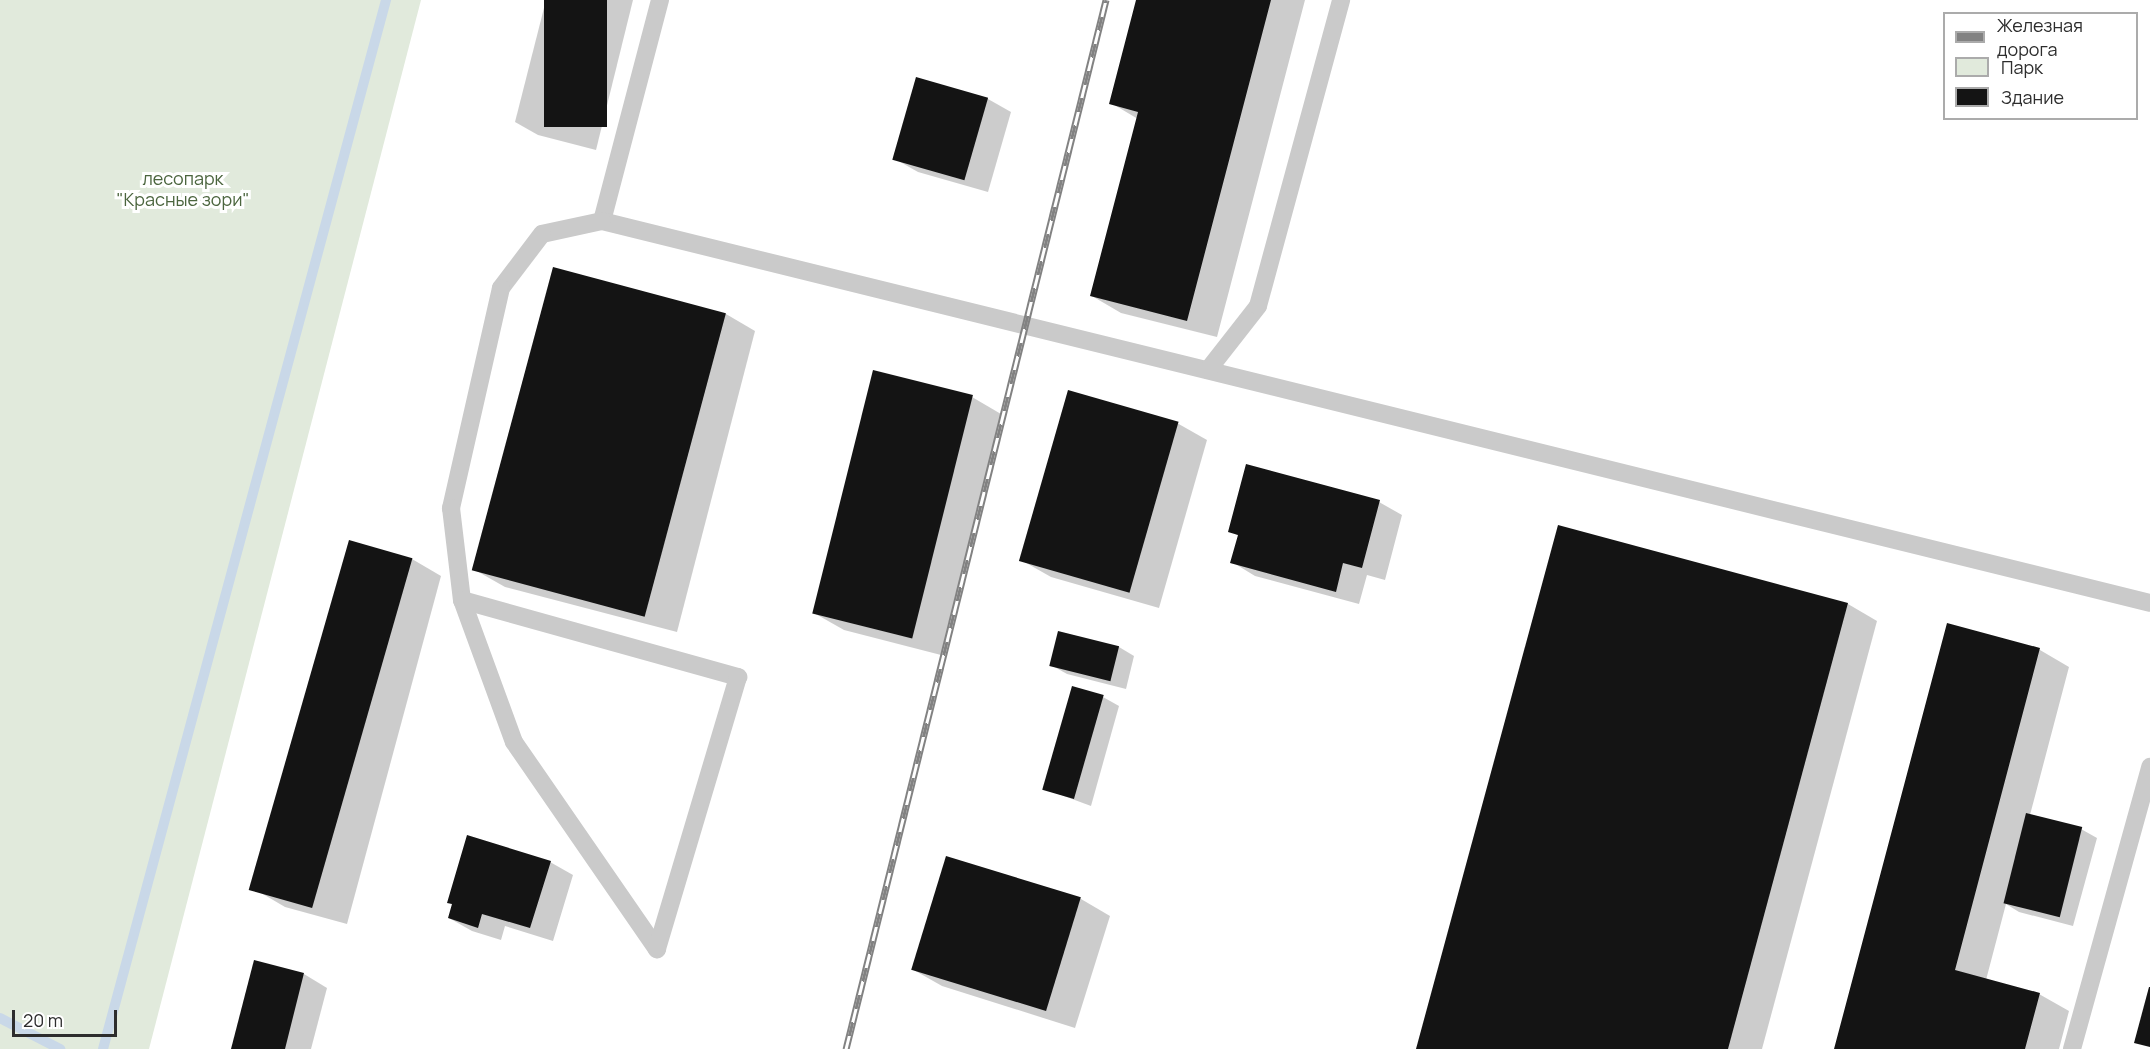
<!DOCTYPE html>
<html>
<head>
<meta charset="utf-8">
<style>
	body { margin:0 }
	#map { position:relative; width:2150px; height:1049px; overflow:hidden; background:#fff; font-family:Manrope,sans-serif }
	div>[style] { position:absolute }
	.green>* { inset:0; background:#e1eadc }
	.shadow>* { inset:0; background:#0003 }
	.stream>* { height:10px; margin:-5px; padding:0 5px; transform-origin:5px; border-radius:5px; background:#c9d8e8 }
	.building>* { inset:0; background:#141414; transform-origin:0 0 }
	.lane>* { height:18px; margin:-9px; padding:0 9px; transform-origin:9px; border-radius:9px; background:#cacaca }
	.rail>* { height:7px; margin-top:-3.5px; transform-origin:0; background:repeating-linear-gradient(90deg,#fff 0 14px,#828282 0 28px); box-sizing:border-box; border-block:2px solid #828282 }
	span { translate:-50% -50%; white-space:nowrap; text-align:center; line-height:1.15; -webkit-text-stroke:6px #fff; paint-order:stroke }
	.park-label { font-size:18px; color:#4b653e }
	.legend { position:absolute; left:1943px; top:12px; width:195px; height:108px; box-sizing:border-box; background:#fff; border:2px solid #ababab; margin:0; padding:8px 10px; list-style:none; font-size:18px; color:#2d2d2d }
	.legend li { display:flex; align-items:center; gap:12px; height:30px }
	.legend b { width:30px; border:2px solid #ababab }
	.scale { position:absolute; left:12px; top:1010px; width:105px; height:27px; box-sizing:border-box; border:3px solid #2d2d2d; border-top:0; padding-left:8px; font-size:18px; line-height:21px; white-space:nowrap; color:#2d2d2d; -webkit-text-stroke:4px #fff; paint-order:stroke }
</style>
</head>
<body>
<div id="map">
	<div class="green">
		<div style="clip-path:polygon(0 0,421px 0,149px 1049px,0 1049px)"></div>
	</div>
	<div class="shadow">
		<div style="clip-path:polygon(546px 0,633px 0,596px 150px,538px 135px,515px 122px)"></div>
		<div style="clip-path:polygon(1138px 0,1305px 0,1217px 337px,1121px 313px,1092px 296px,1138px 119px,1111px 103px)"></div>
		<div style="clip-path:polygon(917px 79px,988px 99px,1011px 112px,988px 192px,918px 172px,895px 159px)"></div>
		<div style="clip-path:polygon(554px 269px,726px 314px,755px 331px,677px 632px,505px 587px,475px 570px)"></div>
		<div style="clip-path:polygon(972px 397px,1001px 414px,941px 655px,844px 630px,814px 613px)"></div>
		<div style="clip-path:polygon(1177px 423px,1207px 440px,1159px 608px,1051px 577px,1021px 560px)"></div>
		<div style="clip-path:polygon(1379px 502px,1402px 515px,1385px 580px,1367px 575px,1359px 604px,1255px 576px,1232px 562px,1239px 536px,1230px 531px)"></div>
		<div style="clip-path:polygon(1559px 527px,1848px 604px,1877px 621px,1762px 1049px,1418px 1049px)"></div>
		<div style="clip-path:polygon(350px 542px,412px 559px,441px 576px,347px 924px,285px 907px,256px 890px)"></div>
		<div style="clip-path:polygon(1948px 625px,2040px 650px,2069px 667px,2030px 815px,2081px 829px,2097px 838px,2073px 926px,2019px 912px,2006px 904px,1986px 980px,2039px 994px,2069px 1011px,2059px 1049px,1835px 1049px)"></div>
		<div style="clip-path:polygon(1119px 647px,1134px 656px,1126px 689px,1067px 674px,1051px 665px)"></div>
		<div style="clip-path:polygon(1103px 697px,1119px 706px,1091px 806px,1045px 789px)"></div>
		<div style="clip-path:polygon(947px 858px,1081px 899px,1110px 916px,1075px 1028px,942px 986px,912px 969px)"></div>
		<div style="clip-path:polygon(550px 862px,573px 875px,553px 941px,505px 926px,501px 940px,472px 931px,449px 918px,453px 905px,448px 902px)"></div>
		<div style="clip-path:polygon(304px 974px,327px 988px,311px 1049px,232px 1049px)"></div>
	</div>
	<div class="stream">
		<div style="left:0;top:1018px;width:68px;rotate:27.3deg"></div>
		<div style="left:103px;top:1049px;width:1087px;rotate:-74.9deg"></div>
	</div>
	<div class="building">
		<div style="left:544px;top:0;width:63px;height:127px"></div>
		<div style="clip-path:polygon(1136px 0,1271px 0,1187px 321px,1090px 296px,1138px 112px,1109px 104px)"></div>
		<div style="left:916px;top:77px;width:75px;height:86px;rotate:16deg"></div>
		<div style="left:553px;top:267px;width:179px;height:314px;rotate:15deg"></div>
		<div style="left:873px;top:370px;width:103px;height:251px;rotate:14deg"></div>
		<div style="left:1068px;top:390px;width:115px;height:178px;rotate:16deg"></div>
		<div style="clip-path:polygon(1246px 464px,1380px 500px,1362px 568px,1343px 563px,1336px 592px,1230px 563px,1238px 535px,1228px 532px)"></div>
		<div style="clip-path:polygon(1558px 525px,1848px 603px,1728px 1049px,1416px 1049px)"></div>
		<div style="left:349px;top:540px;width:66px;height:364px;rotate:16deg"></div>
		<div style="clip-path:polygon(1947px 623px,2040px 648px,1955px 970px,2040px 993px,2025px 1049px,1834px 1049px)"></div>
		<div style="left:1058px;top:631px;width:63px;height:36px;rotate:14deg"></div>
		<div style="left:1072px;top:686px;width:33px;height:108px;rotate:16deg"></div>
		<div style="left:2026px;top:813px;width:58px;height:93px;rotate:14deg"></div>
		<div style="clip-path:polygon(467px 835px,551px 861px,530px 928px,482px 914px,478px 928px,448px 918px,452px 904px,447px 903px)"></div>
		<div style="left:946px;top:856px;width:141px;height:119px;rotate:17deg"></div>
		<div style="clip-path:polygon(254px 960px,304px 973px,285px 1049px,231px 1049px)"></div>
		<div style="clip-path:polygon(2149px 987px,2150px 987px,2150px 1047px,2134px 1043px)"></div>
	</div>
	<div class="lane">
		<div style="left:660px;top:0;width:228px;rotate:104.7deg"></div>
		<div style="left:602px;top:221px;width:1594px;rotate:13.86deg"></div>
		<div style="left:602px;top:221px;width:61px;rotate:167.8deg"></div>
		<div style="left:542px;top:234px;width:68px;rotate:127.2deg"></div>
		<div style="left:501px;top:288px;width:226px;rotate:102.8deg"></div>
		<div style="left:451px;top:508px;width:93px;rotate:83.2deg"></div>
		<div style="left:462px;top:600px;width:151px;rotate:69.9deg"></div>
		<div style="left:514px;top:742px;width:252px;rotate:55.4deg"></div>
		<div style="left:1208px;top:370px;width:81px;rotate:-52deg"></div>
		<div style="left:1258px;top:306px;width:317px;rotate:-74.8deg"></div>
		<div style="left:462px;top:600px;width:287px;rotate:15.6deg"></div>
		<div style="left:738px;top:677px;width:284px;rotate:106.6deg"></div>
		<div style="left:2072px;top:1049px;width:293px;rotate:-74.5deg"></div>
	</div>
	<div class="rail">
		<div style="left:846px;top:1049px;width:1081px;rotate:-76.08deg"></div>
	</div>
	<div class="park-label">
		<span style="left:183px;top:189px">лесопарк<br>"Красные зори"</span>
	</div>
	<ul class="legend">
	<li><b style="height:8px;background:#828282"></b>Железная дорога</li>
	<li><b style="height:16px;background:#e1eadc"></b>Парк</li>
	<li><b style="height:16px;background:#141414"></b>Здание</li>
	</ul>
	<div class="scale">20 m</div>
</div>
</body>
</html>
